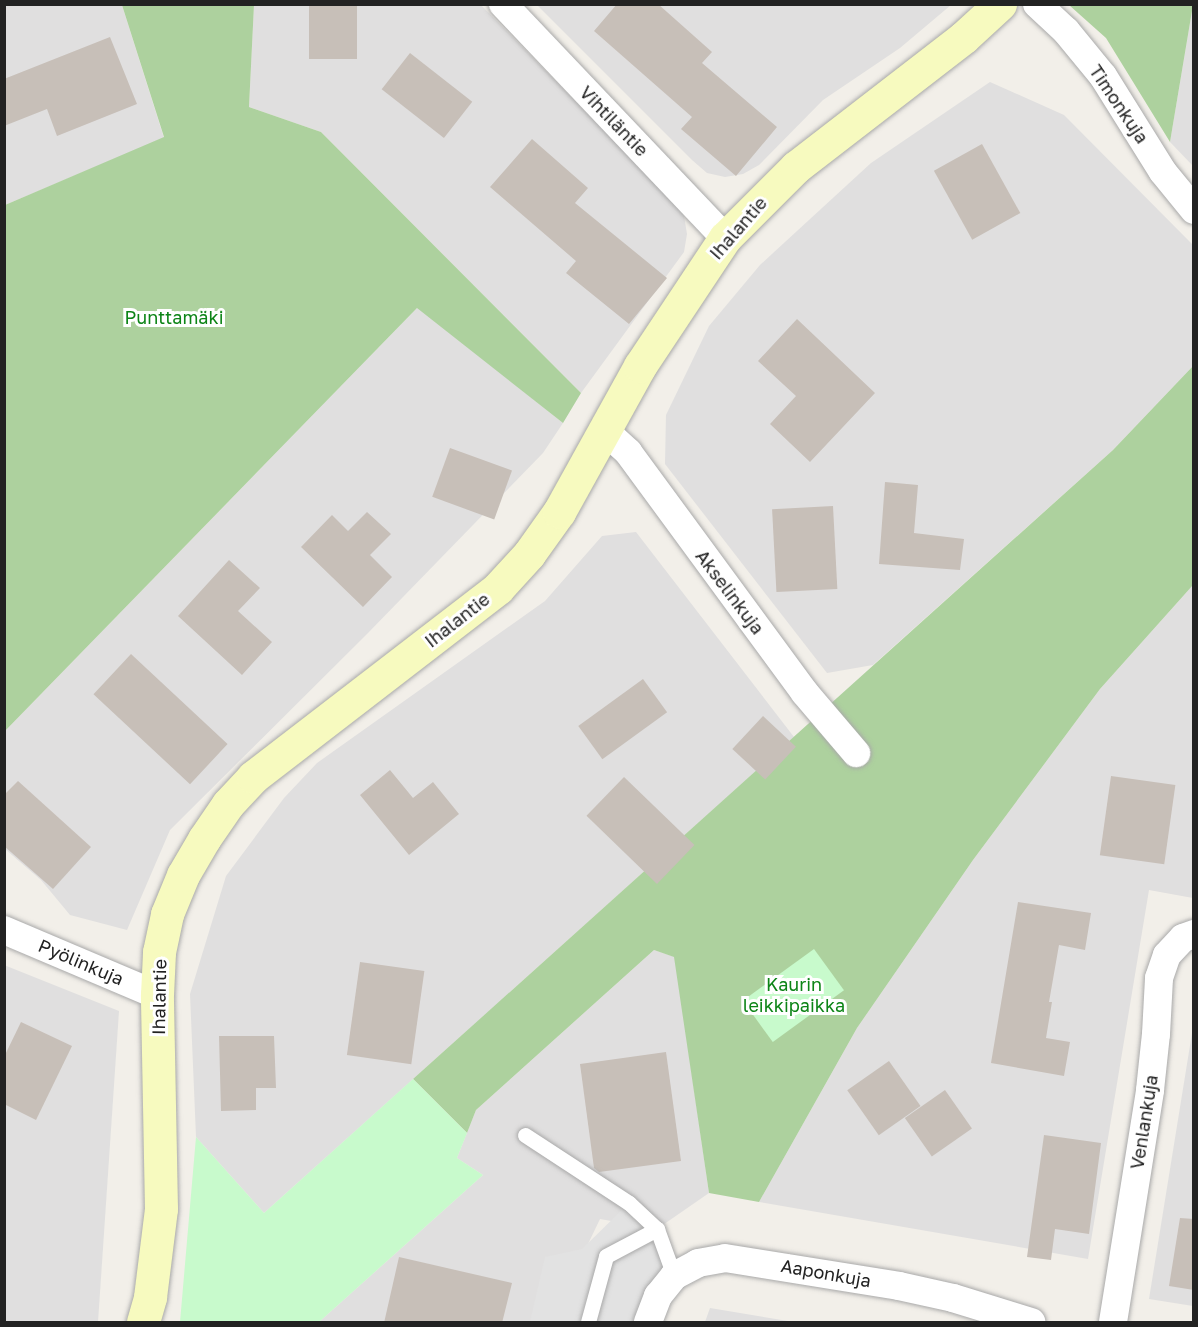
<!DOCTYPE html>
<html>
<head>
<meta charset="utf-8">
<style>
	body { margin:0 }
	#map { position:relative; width:1198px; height:1327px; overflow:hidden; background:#f2efe9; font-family:"Golos Text",sans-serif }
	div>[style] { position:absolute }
	.residential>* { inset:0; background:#e0dfdf }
	.forest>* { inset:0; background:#add19e }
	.park>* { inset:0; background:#c8facc; transform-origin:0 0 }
	.parking>* { inset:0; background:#e2e2e2 }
	.building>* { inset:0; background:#c7bfb8; transform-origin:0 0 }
	.roads { filter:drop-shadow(0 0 2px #a9a9a9) drop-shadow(0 0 2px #a9a9a9) }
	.lane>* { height:15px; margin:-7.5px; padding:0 7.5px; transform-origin:7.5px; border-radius:7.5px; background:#fff }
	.street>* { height:28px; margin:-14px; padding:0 14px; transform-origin:14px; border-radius:14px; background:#fff }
	.secondary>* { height:33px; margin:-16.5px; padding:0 16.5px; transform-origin:16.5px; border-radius:16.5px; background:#f7fabf }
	span { translate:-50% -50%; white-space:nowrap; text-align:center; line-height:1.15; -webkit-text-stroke:6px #fff; paint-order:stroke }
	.street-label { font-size:18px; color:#222 }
	.park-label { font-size:18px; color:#0c8416 }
	.frame { position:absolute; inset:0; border:6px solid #222; pointer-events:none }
</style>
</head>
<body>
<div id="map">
	<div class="residential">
		<div style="clip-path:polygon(5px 5px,122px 5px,164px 138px,5px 205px)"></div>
		<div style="clip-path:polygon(254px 5px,481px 5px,673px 201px,684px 216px,687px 234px,684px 252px,581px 393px,321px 132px,249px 107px)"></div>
		<div style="clip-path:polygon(537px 5px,951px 5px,900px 48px,823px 100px,759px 165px,743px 174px,725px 177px,707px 173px,692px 160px)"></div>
		<div style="clip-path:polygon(1193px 5px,1194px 5px,1193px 166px,1170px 142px)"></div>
		<div style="clip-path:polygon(990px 82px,1064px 115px,1193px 245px,1193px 366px,1113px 450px,873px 665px,827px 673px,665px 464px,666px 415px,709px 326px,760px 265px,871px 163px)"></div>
		<div style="clip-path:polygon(418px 307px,563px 423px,543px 453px,368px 633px,170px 830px,127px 930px,70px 915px,41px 880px,5px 849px,5px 731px)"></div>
		<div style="clip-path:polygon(636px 532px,794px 737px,264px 1213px,196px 1137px,190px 994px,226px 876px,284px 798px,317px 763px,545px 601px,602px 536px)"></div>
		<div style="clip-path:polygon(1193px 585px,1193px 898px,1149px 890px,1088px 1259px,759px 1202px,857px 1028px,973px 860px,1100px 689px)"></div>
		<div style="clip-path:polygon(654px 950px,675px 957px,709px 1193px,657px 1229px,600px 1219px,588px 1244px,621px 1322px,319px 1322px,483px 1175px,457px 1158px,476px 1110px)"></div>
		<div style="clip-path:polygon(4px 965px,119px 1011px,98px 1322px,5px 1322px)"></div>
		<div style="clip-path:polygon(1193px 1027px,1193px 1306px,1149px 1299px)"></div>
		<div style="clip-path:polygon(710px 1308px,794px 1322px,705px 1322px)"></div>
	</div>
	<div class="forest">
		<div style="clip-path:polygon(122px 5px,254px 5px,249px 107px,321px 132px,581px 393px,563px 423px,417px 308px,5px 731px,5px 205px,164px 137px)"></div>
		<div style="clip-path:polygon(1069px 5px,1193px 5px,1170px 142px,1106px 38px)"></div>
		<div style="clip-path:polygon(1193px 366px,1193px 585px,1100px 689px,973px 860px,857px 1028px,759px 1202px,709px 1193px,674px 957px,654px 950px,476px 1110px,467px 1133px,413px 1079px,1113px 450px)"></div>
	</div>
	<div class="park">
		<div style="left:814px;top:949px;width:51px;height:88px;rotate:54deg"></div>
		<div style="clip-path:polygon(413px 1079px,467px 1133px,457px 1158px,483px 1175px,319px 1322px,180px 1322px,196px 1137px,264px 1213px)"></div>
	</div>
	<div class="parking">
		<div style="clip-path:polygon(629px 1203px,657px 1229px,674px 1276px,648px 1322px,530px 1322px,545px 1257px,582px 1249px)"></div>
	</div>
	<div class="building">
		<div style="left:309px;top:4px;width:48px;height:55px"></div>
		<div style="clip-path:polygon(617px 4px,658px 4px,712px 52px,702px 63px,777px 127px,736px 176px,681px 129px,692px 117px,594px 31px)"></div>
		<div style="clip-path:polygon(110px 37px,137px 104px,57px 136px,47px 109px,4px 126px,4px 79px)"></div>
		<div style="left:410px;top:53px;width:79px;height:46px;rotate:38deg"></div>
		<div style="clip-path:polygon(532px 139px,588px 188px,575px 203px,667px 278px,629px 324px,566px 273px,576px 261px,490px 187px)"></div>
		<div style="left:982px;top:144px;width:79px;height:55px;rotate:61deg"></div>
		<div style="clip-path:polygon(797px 319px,875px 393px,810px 462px,770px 424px,796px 396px,758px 361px)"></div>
		<div style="left:450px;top:448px;width:66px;height:52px;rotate:20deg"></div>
		<div style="clip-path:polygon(885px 482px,918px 485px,914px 533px,964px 539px,960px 570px,879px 564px)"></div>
		<div style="left:833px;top:506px;width:83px;height:61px;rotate:87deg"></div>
		<div style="clip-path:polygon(367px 512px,391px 534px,370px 555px,392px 577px,363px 607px,301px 547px,332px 515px,348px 531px)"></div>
		<div style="clip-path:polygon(229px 560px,260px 588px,238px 611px,272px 642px,242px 675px,178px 616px)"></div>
		<div style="left:131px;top:654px;width:132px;height:55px;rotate:43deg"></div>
		<div style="left:643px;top:679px;width:41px;height:80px;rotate:54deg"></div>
		<div style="left:763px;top:716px;width:45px;height:45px;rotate:43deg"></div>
		<div style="clip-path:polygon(390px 770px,413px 798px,433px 782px,459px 814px,409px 855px,360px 795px)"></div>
		<div style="left:1111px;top:776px;width:65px;height:80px;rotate:8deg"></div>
		<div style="left:624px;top:777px;width:98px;height:54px;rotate:44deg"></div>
		<div style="clip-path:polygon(18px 781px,91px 847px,53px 889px,4px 846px,4px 795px)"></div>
		<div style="clip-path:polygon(1018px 902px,1091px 913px,1085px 950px,1059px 945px,1049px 1002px,1052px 1002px,1046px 1038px,1070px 1042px,1064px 1076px,991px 1063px)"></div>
		<div style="left:360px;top:962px;width:65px;height:94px;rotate:8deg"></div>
		<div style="clip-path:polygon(21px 1022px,72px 1046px,36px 1120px,4px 1104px,4px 1057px)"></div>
		<div style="clip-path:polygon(219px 1036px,274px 1036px,276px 1088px,256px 1088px,256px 1110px,221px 1111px)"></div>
		<div style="clip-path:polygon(666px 1052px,681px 1161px,599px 1172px,594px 1168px,580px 1064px)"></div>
		<div style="left:889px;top:1061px;width:55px;height:51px;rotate:55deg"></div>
		<div style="left:945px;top:1090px;width:47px;height:49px;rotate:55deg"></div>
		<div style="clip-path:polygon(1044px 1135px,1101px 1143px,1089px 1234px,1055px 1229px,1051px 1260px,1027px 1257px)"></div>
		<div style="clip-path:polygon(1180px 1218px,1194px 1219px,1194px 1290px,1169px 1286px)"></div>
		<div style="clip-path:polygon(399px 1257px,512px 1283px,502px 1323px,384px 1323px)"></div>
	</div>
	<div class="roads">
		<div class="lane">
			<div style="left:525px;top:1135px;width:124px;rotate:33.2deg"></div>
			<div style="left:629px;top:1203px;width:38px;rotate:43deg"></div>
			<div style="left:588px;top:1322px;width:68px;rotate:-74.7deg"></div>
			<div style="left:606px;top:1256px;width:58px;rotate:-27.9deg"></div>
			<div style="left:657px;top:1229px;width:50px;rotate:70.1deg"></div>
		</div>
		<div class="street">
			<div style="left:503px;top:4px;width:323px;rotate:46.5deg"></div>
			<div style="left:1037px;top:4px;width:40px;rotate:43deg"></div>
			<div style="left:1066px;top:31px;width:58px;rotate:50.6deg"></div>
			<div style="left:1103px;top:76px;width:113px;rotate:58deg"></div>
			<div style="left:1163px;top:172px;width:49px;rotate:50.8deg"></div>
			<div style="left:606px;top:432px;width:30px;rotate:42deg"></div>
			<div style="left:628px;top:452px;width:299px;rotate:53.7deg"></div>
			<div style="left:805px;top:693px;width:79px;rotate:49.6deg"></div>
			<div style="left:4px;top:930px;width:166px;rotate:23deg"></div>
			<div style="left:648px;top:1322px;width:28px;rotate:-69deg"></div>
			<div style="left:658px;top:1296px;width:26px;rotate:-51deg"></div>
			<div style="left:674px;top:1276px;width:27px;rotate:-28deg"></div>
			<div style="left:698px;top:1263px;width:27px;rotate:-10deg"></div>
			<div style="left:725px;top:1258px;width:176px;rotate:9.1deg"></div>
			<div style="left:899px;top:1286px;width:55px;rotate:12.5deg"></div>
			<div style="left:953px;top:1298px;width:82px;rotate:17.1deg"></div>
			<div style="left:1113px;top:1322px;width:235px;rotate:-80.9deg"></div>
			<div style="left:1150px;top:1090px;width:56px;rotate:-83.9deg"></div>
			<div style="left:1156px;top:1034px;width:56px;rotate:-86.9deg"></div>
			<div style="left:1159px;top:978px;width:24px;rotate:-71deg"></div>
			<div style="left:1167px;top:955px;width:23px;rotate:-47deg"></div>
			<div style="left:1183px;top:938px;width:12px;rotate:-20deg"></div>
		</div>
		<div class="secondary">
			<div style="left:143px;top:1322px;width:26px;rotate:-74deg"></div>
			<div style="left:150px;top:1297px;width:89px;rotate:-82.9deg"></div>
			<div style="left:161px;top:1209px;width:214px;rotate:-91.1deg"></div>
			<div style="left:157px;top:995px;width:43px;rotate:-87.3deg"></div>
			<div style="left:159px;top:952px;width:39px;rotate:-78deg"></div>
			<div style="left:167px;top:914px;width:42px;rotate:-67.7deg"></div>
			<div style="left:183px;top:875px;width:42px;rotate:-59.7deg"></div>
			<div style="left:204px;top:839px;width:42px;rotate:-55.6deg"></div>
			<div style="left:228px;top:804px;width:37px;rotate:-47deg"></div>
			<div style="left:253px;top:777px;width:309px;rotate:-37.6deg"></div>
			<div style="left:498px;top:588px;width:46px;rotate:-47.6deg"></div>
			<div style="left:529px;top:554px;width:52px;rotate:-54.5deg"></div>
			<div style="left:559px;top:512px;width:167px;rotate:-61deg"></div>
			<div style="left:640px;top:366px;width:154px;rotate:-56.4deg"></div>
			<div style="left:725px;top:238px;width:100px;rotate:-45deg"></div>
			<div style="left:796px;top:167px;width:212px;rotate:-37.7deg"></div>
			<div style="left:964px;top:37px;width:49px;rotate:-42.5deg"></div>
		</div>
	</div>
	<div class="street-label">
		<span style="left:1119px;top:104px;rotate:56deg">Timonkuja</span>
		<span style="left:614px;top:121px;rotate:46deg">Vihtiläntie</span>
		<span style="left:738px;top:228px;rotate:-49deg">Ihalantie</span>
		<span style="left:730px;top:592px;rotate:53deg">Akselinkuja</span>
		<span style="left:457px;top:620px;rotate:-38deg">Ihalantie</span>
		<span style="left:81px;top:962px;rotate:23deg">Pyölinkuja</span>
		<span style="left:159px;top:997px;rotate:-89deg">Ihalantie</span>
		<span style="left:1144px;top:1122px;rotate:-81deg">Venlankuja</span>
		<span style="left:826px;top:1273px;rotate:10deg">Aaponkuja</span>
	</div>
	<div class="park-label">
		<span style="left:174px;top:317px">Punttamäki</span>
		<span style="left:794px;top:995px">Kaurin<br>leikkipaikka</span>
	</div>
	<div class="frame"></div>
</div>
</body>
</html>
